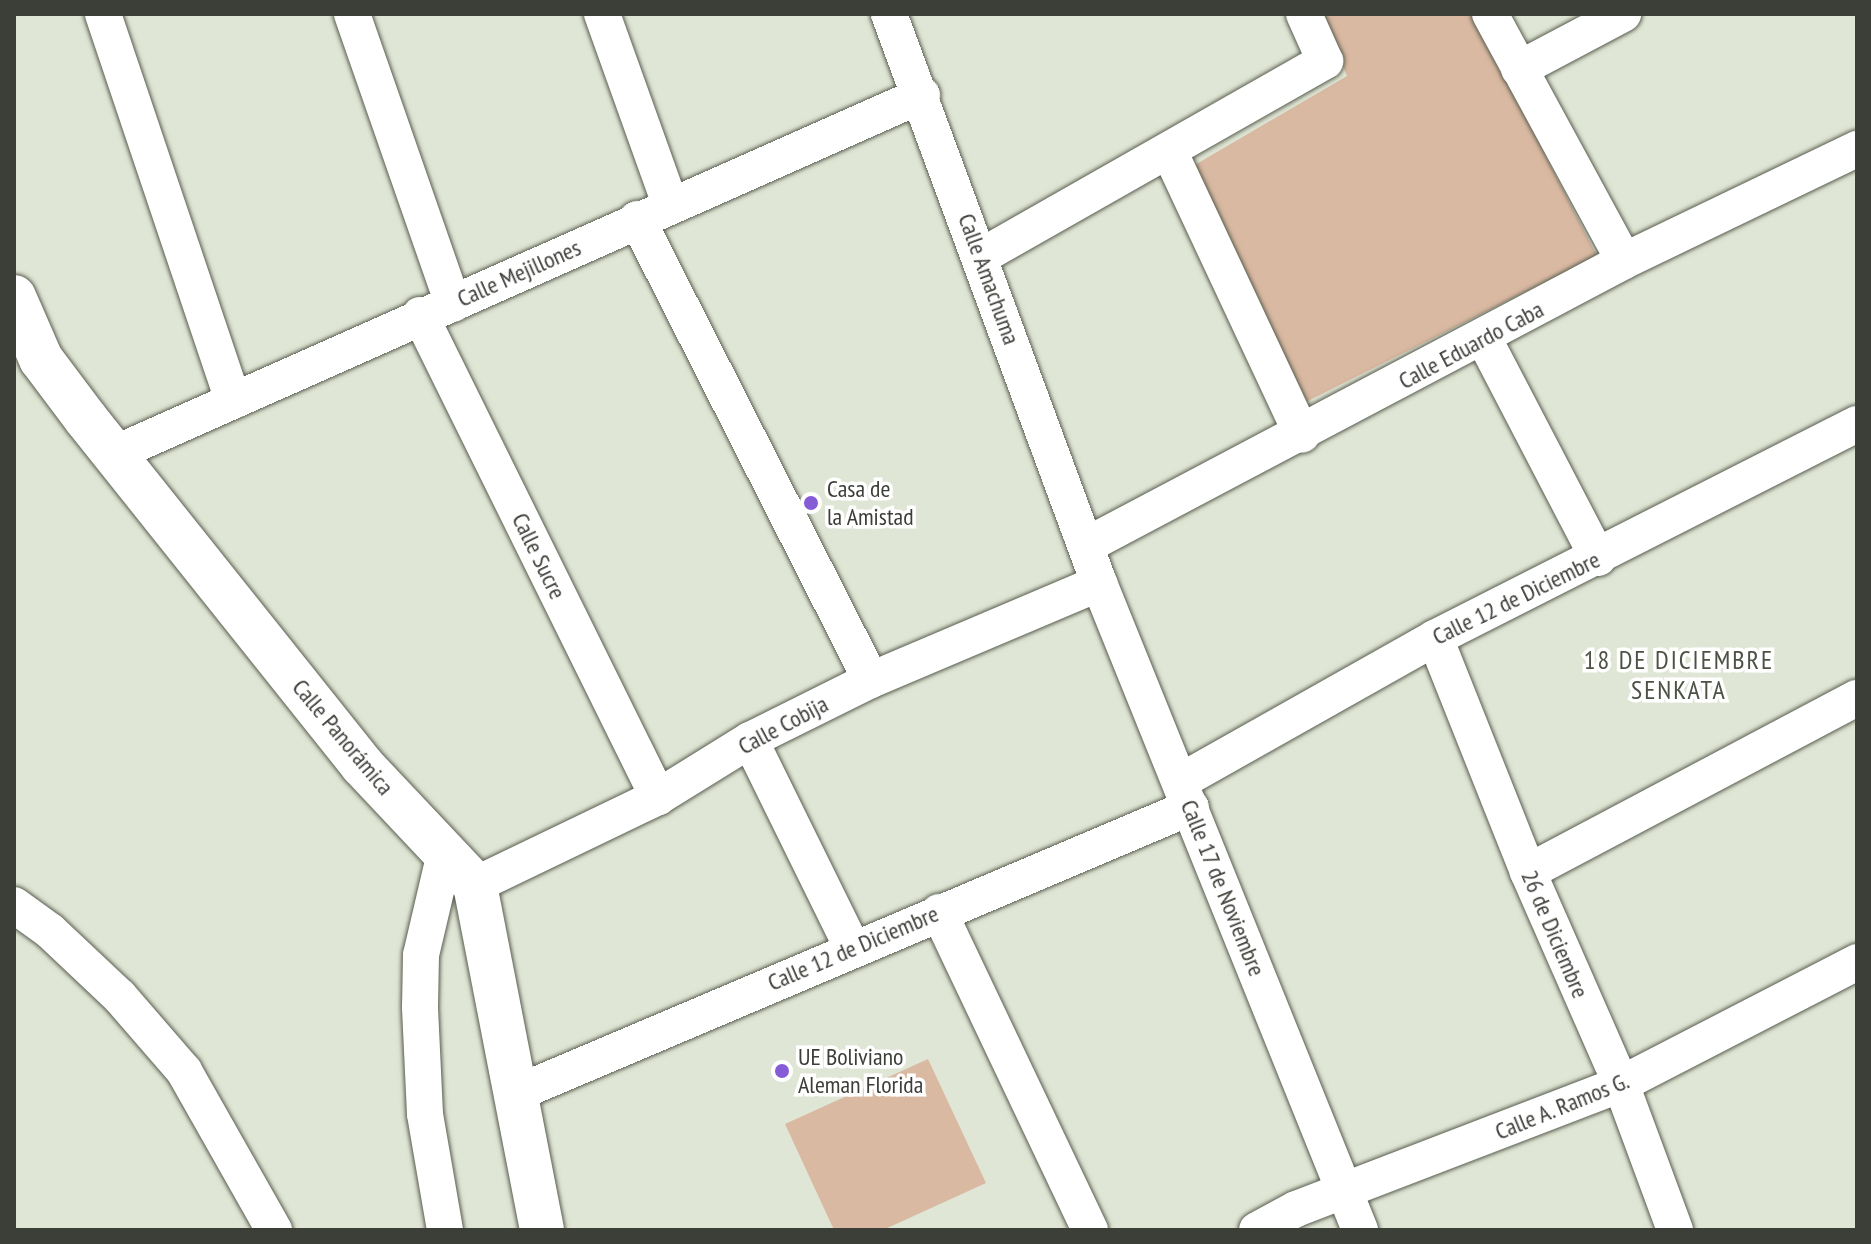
<!DOCTYPE html>
<html>
<head>
<meta charset="utf-8">
<style>
	body { margin:0 }
	#map { position:relative; width:1871px; height:1244px; overflow:hidden; background:#e0e6d5; font-family:"PT Sans Narrow",sans-serif }
	div>[style] { position:absolute }
	.green>* { inset:0; background:#dab9a2 }
	.roads { filter:drop-shadow(0 0 2px #585d4f) drop-shadow(0 0 2px #585d4f) }
	.street>* { height:36px; margin:-18px; padding:0 18px; transform-origin:18px; border-radius:18px; background:#fff }
	.secondary>* { height:44px; margin:-22px; padding:0 22px; transform-origin:22px; border-radius:22px; background:#fff }
	.dots>* { width:22px; height:22px; translate:-50% -50%; box-sizing:border-box; border:4px solid #fff; border-radius:50% }
	span { translate:-50% -50%; white-space:nowrap; text-align:center; line-height:1.15; -webkit-text-stroke:7px #fff; paint-order:stroke }
	.street-label { font-size:24px; color:#3c3e38 }
	.poi-label { font-size:24px; color:#3c3e38 }
	.left { translate:0 -50%; text-align:left }
	.neighbourhood-label { font-size:26px; color:#4d5244; letter-spacing:2px }
	.frame { position:absolute; inset:0; border:16px solid #3c3e38; pointer-events:none }
</style>
</head>
<body>
<div id="map">
	<div class="green">
		<div style="clip-path:polygon(1321px 14px,1473px 14px,1597px 256px,1306px 402px,1193px 166px,1347px 76px)"></div>
		<div style="clip-path:polygon(928px 1059px,986px 1183px,883px 1230px,834px 1230px,785px 1124px)"></div>
	</div>
	<div class="roads">
		<div class="street">
			<div style="left:103px;top:14px;width:408px;rotate:71.4deg"></div>
			<div style="left:352px;top:14px;width:307px;rotate:70.8deg"></div>
			<div style="left:602px;top:14px;width:202px;rotate:70.3deg"></div>
			<div style="left:889px;top:14px;width:607px;rotate:69.74deg"></div>
			<div style="left:1099px;top:583px;width:698px;rotate:68.03deg"></div>
			<div style="left:1490px;top:14px;width:281px;rotate:61.5deg"></div>
			<div style="left:1519px;top:69px;width:118px;rotate:-27.9deg"></div>
			<div style="left:1170px;top:153px;width:311px;rotate:64.9deg"></div>
			<div style="left:637px;top:219px;width:517px;rotate:63.09deg"></div>
			<div style="left:980px;top:257px;width:397px;rotate:-29.6deg"></div>
			<div style="left:1325px;top:61px;width:51px;rotate:-114.1deg"></div>
			<div style="left:420px;top:315px;width:538px;rotate:63.72deg"></div>
			<div style="left:1484px;top:339px;width:247px;rotate:62.5deg"></div>
			<div style="left:116px;top:453px;width:882px;rotate:-23.95deg"></div>
			<div style="left:1087px;top:545px;width:607px;rotate:-27.87deg"></div>
			<div style="left:1624px;top:261px;width:259px;rotate:-25.7deg"></div>
			<div style="left:1435px;top:638px;width:252px;rotate:68.3deg"></div>
			<div style="left:1528px;top:872px;width:232px;rotate:66.3deg"></div>
			<div style="left:1621px;top:1084px;width:156px;rotate:69.7deg"></div>
			<div style="left:750px;top:740px;width:231px;rotate:63.8deg"></div>
			<div style="left:1181px;top:781px;width:291px;rotate:-29.4deg"></div>
			<div style="left:1435px;top:638px;width:473px;rotate:-26.9deg"></div>
			<div style="left:1528px;top:872px;width:372px;rotate:-27.9deg"></div>
			<div style="left:475px;top:885px;width:203px;rotate:-25.7deg"></div>
			<div style="left:658px;top:797px;width:108px;rotate:-31.8deg"></div>
			<div style="left:750px;top:740px;width:135px;rotate:-26.4deg"></div>
			<div style="left:871px;top:680px;width:248px;rotate:-23deg"></div>
			<div style="left:14px;top:905px;width:44px;rotate:35.8deg"></div>
			<div style="left:50px;top:931px;width:96px;rotate:43.3deg"></div>
			<div style="left:120px;top:997px;width:98px;rotate:49.1deg"></div>
			<div style="left:184px;top:1071px;width:183px;rotate:60.5deg"></div>
			<div style="left:939px;top:912px;width:352px;rotate:64.6deg"></div>
			<div style="left:517px;top:1093px;width:732px;rotate:-22.99deg"></div>
			<div style="left:445px;top:1230px;width:118px;rotate:-99.8deg"></div>
			<div style="left:425px;top:1114px;width:107px;rotate:-92.7deg"></div>
			<div style="left:420px;top:1007px;width:52px;rotate:-88.9deg"></div>
			<div style="left:421px;top:955px;width:105px;rotate:-76.8deg"></div>
			<div style="left:1257px;top:1230px;width:44px;rotate:-28.3deg"></div>
			<div style="left:1296px;top:1209px;width:348px;rotate:-21deg"></div>
			<div style="left:1621px;top:1084px;width:266px;rotate:-27.3deg"></div>
		</div>
		<div class="secondary">
			<div style="left:14px;top:297px;width:68px;rotate:66.5deg"></div>
			<div style="left:41px;top:359px;width:75px;rotate:53.1deg"></div>
			<div style="left:86px;top:419px;width:443px;rotate:51.4deg"></div>
			<div style="left:362px;top:765px;width:165px;rotate:46.7deg"></div>
			<div style="left:475px;top:885px;width:351px;rotate:79deg"></div>
		</div>
	</div>
	<div class="dots">
		<div style="left:811px;top:503px;background:#855cd6"></div>
		<div style="left:782px;top:1071px;background:#855cd6"></div>
	</div>
	<div class="street-label">
		<span style="left:519px;top:273px;rotate:-24deg">Calle Mejillones</span>
		<span style="left:989px;top:279px;rotate:70deg">Calle Amachuma</span>
		<span style="left:1471px;top:345px;rotate:-28deg">Calle Eduardo Caba</span>
		<span style="left:539px;top:556px;rotate:64deg">Calle Sucre</span>
		<span style="left:1516px;top:598px;rotate:-26deg">Calle 12 de Diciembre</span>
		<span style="left:783px;top:725px;rotate:-28deg">Calle Cobija</span>
		<span style="left:343px;top:737px;rotate:50deg">Calle Panorámica</span>
		<span style="left:1223px;top:888px;rotate:68deg">Calle 17 de Noviembre</span>
		<span style="left:1555px;top:934px;rotate:67deg">26 de Diciembre</span>
		<span style="left:853px;top:948px;rotate:-23deg">Calle 12 de Diciembre</span>
		<span style="left:1562px;top:1106px;rotate:-22deg">Calle A. Ramos G.</span>
	</div>
	<div class="poi-label">
		<span class="left" style="left:827px;top:503px">Casa de<br>la Amistad</span>
		<span class="left" style="left:798px;top:1071px">UE Boliviano<br>Aleman Florida</span>
	</div>
	<div class="neighbourhood-label">
		<span style="left:1679px;top:675px">18 DE DICIEMBRE<br>SENKATA</span>
	</div>
	<div class="frame"></div>
</div>
</body>
</html>
